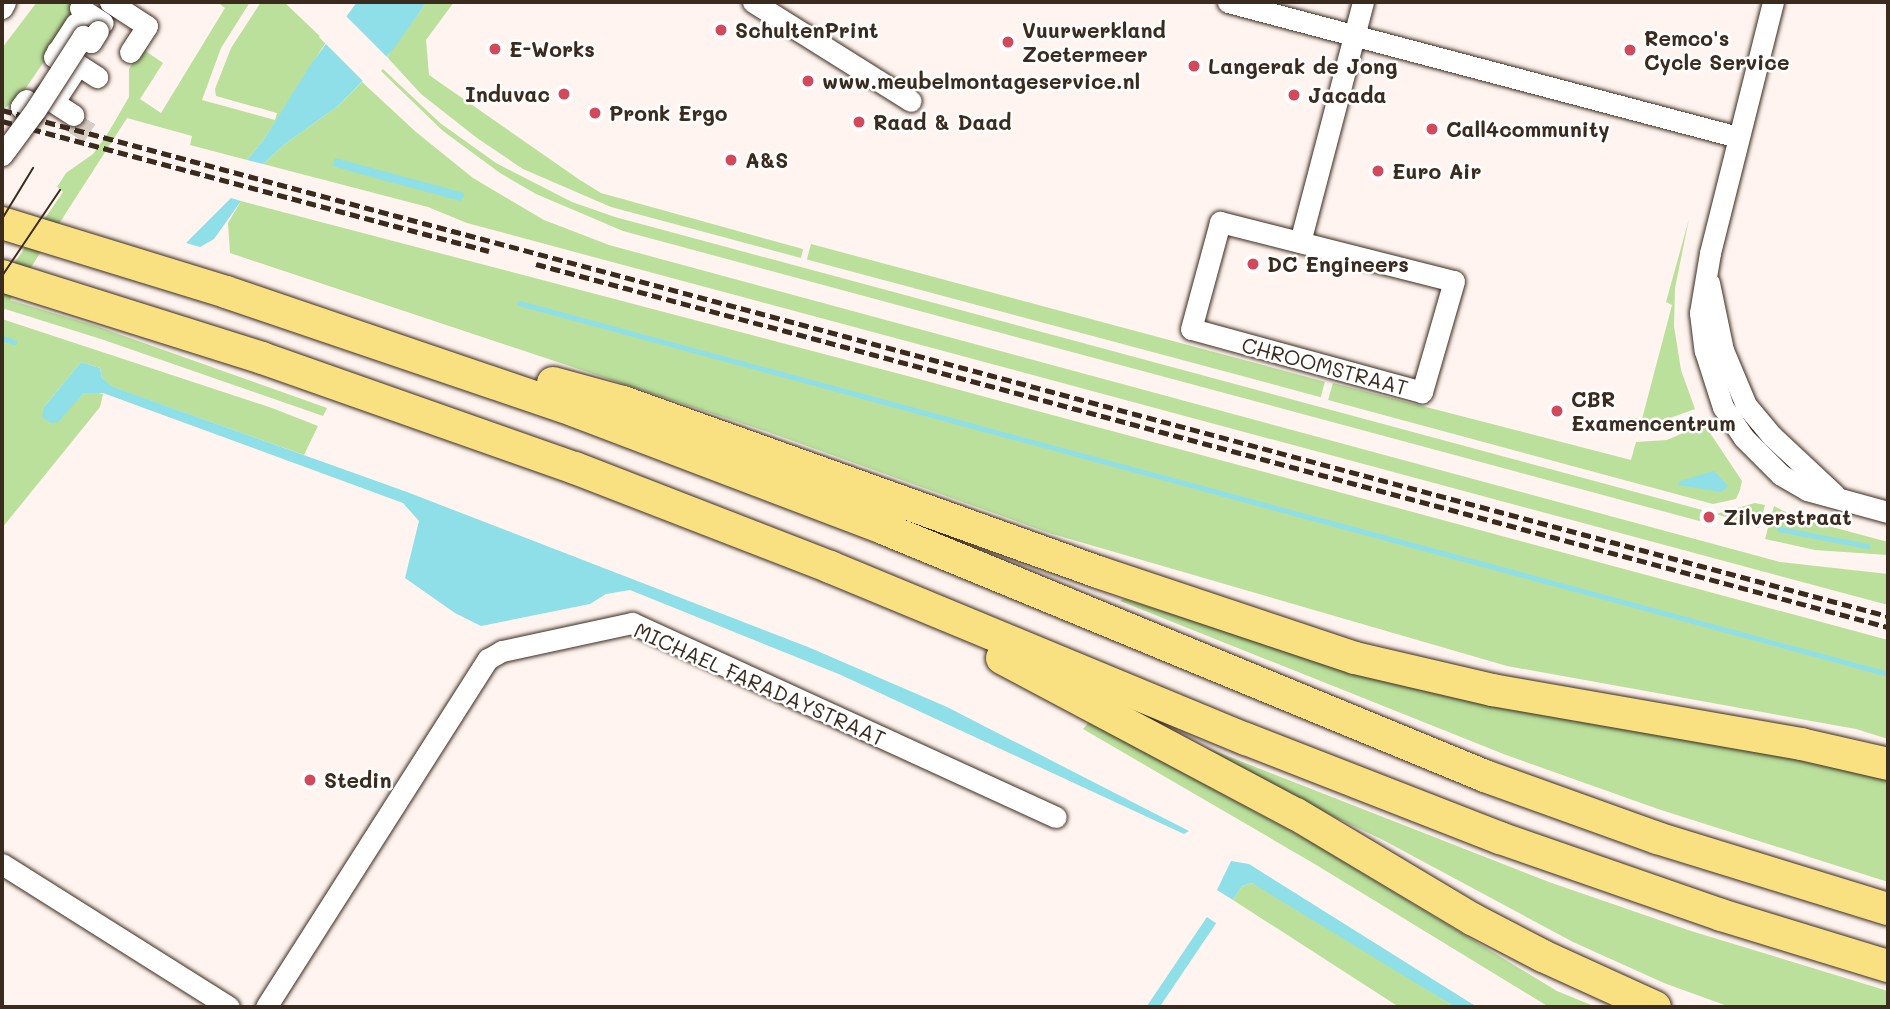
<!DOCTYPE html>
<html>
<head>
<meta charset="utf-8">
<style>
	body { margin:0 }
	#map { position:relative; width:1890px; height:1009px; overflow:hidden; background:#fff4ef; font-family:Mali,sans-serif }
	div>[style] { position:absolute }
	.green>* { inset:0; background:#bae09c; transform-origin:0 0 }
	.water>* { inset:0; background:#8edfe7; transform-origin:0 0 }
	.pier>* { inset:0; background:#fff4ef; transform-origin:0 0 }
	.stream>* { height:5px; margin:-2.5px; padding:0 2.5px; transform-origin:2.5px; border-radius:2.5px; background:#8edfe7 }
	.minor-tunnel>* { height:21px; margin-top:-10.5px; transform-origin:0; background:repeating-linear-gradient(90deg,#d8ccc5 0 21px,transparent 0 31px) }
	.roads { filter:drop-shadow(0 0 2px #3b2a1e) drop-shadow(0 0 2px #3b2a1e) }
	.minor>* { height:21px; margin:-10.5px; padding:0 10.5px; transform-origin:10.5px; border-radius:10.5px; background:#fff }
	.highway>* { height:32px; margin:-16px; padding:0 16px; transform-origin:16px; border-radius:16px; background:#f9e181 }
	.tram>* { height:2px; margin:-1px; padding:0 1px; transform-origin:1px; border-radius:1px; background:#3b2a1e }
	.rail>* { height:5px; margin-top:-2.5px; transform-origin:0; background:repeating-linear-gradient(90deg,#3b2a1e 0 10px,transparent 0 15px) }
	.bridges { filter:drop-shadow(0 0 2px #3b2a1e) drop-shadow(0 0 2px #3b2a1e) }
	.minor-bridge>* { height:21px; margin:-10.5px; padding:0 10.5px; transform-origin:10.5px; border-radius:10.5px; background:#fff }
	.dots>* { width:19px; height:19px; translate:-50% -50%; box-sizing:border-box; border:4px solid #fff; border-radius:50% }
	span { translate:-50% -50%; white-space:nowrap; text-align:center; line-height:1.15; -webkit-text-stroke:5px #fff; paint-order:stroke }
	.poi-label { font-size:21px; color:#3b2a1e; font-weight:700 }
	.left { translate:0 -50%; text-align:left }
	.right { translate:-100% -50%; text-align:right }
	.street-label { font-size:21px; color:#3b2a1e }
	.frame { position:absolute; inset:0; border:4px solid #3b2a1e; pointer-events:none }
</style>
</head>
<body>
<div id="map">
	<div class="green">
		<div style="clip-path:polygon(37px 2px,69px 2px,80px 9px,19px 98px,2px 110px,2px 48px)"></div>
		<div style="clip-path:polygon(217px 2px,250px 2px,221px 48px,202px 100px,275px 120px,277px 113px,216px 96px,215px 89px,231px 48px,261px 2px,284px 2px,326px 42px,265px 138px,247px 160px,190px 145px,192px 136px,127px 118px,10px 300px,96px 326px,327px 408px,323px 416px,101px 339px,5px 309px,2px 313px,2px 281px,63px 192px,57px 187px,66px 173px,93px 154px,108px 133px,129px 97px,129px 69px,141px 48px,163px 63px,140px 99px,161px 113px,225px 8px)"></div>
		<div style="clip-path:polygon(427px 2px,454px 2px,426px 40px,429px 75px,580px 180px,601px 193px,803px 249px,801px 258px,611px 207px,523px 169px,477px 138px,421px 94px,387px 57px)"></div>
		<div style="clip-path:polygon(383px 69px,440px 123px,496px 163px,572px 202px,615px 217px,1706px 511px,1703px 522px,623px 231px,536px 194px,500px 173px,443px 131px,381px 71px)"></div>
		<div style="clip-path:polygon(362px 82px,416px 132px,473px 178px,544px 220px,609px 245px,1780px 562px,1888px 574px,1888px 605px,467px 223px,428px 207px,263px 164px,285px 144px,338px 106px)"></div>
		<div style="clip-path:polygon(241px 201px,919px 379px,1888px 640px,1888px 739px,1856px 729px,1507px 666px,1049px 533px,768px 432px,230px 253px,228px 223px)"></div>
		<div style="clip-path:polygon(1689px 219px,1675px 288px,1674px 326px,1681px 370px,1695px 409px,1656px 423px,1631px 423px,1629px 417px,1642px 419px,1672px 305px,1666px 302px)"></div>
		<div style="left:811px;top:244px;width:532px;height:16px;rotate:15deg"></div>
		<div style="clip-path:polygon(2px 319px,272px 408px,318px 426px,304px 455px,112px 387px,102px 378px,100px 368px,81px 362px,44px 407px,77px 400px,84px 393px,93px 392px,103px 394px,100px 407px,2px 528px)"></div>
		<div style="clip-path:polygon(1333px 383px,1631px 460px,1636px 442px,1667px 440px,1704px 424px,1742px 481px,1740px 490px,1736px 499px,1713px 504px,1328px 400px)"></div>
		<div style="clip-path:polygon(1755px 503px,1765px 505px,1759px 528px,1716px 514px)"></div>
		<div style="clip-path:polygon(1774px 506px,1795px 517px,1888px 542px,1888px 555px,1815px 550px,1765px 539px)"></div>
		<div style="clip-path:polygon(1124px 599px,1316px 659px,1817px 760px,1888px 778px,1888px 882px,1658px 809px,1506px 755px,1120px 601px)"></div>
		<div style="clip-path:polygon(1089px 722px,1311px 842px,1557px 991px,1596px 1007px,1549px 1007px,1313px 863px,1083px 729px)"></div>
		<div style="clip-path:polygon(1207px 748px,1549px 882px,1691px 931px,1888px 991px,1888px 1007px,1730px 1007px,1664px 983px,1573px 942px,1383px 840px,1276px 789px,1205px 751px)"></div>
		<div style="clip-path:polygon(1252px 883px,1286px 901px,1455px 1007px,1399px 1007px,1233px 900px,1242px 886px)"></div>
	</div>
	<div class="water">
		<div style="clip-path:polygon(357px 2px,427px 2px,392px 51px,338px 106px,285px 144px,263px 164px,247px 160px,265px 138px,309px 67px)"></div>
		<div style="clip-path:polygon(335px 158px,464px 193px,464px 196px,461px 201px,371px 177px,333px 166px)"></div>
		<div style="clip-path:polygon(231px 198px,241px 201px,214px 239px,200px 247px,186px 243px)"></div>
		<div style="clip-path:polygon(81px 362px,100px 368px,102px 378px,113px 387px,407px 492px,808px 647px,947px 707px,1189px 831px,1184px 834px,841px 675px,630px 590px,606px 594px,590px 604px,481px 626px,455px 613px,405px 578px,419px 521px,403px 503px,103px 393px,84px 393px,58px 422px,51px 423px,42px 417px,44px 407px)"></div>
		<div style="clip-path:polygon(1714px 471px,1728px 486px,1722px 492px,1678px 485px,1680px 481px)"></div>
		<div style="clip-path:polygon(1231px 861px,1249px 864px,1477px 1007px,1455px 1007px,1252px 883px,1242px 886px,1233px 900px,1217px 890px)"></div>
		<div style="left:1207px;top:917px;width:11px;height:107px;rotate:34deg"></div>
	</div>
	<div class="pier">
		<div style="left:343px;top:13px;width:65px;height:34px;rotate:45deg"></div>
	</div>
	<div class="stream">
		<div style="left:519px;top:303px;width:1418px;rotate:15.16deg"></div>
		<div style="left:2px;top:338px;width:13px;rotate:18deg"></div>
		<div style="left:1779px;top:529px;width:90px;rotate:10.9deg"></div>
	</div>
	<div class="minor-tunnel">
		<div style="left:75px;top:136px;width:24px;rotate:-57deg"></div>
	</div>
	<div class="roads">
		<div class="minor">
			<div style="left:110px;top:2px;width:44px;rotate:33deg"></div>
			<div style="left:147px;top:26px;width:31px;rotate:123deg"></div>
			<div style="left:753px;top:2px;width:186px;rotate:32.1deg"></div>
			<div style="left:1228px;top:2px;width:528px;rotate:14.83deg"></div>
			<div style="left:1773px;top:2px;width:259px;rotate:104.1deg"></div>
			<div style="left:1710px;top:253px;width:61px;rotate:99.5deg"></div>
			<div style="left:1700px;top:313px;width:38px;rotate:83deg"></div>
			<div style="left:1705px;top:351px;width:59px;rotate:72.2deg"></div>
			<div style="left:1723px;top:407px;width:37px;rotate:56deg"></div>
			<div style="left:1744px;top:438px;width:52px;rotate:45deg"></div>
			<div style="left:1781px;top:475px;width:30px;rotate:30deg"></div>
			<div style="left:1807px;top:490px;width:84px;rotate:15.2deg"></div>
			<div style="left:2px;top:8px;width:7px;rotate:-63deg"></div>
			<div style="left:80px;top:8px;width:27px;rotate:33deg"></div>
			<div style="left:57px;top:51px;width:48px;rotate:33deg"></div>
			<div style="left:54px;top:57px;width:40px;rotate:-57.1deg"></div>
			<div style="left:44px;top:96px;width:35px;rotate:33deg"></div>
			<div style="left:26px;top:100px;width:9px;rotate:126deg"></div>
			<div style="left:21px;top:107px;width:13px;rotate:32deg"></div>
			<div style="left:55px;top:100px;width:42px;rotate:-56.7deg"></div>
			<div style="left:1220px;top:222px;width:241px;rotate:14.2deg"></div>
			<div style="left:1454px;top:281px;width:116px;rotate:106.1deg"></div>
			<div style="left:1422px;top:392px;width:239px;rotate:-164.7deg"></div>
			<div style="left:1191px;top:329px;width:111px;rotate:-74.8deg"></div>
			<div style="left:1300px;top:242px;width:248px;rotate:-75.3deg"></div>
			<div style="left:1709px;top:283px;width:68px;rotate:78.2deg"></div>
			<div style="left:1723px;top:350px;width:60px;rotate:67.3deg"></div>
			<div style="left:1746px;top:405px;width:40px;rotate:50deg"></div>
			<div style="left:1772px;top:436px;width:86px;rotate:43.1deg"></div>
			<div style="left:2px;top:864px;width:268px;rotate:32.2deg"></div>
			<div style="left:266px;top:1007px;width:413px;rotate:-57.5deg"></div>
			<div style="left:488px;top:659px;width:16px;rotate:-30deg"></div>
			<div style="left:502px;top:651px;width:133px;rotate:-12.2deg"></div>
			<div style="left:632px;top:623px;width:466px;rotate:24.6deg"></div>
		</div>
		<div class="highway">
			<div style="left:2px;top:223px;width:234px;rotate:17.1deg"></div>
			<div style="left:226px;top:292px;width:369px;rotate:18.8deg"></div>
			<div style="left:575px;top:411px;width:332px;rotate:20.8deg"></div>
			<div style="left:885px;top:529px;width:649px;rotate:22.38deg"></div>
			<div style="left:1485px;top:776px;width:183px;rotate:19.8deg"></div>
			<div style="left:1657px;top:838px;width:242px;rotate:17.1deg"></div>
			<div style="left:2px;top:276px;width:273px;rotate:17.5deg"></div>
			<div style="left:262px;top:358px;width:332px;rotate:19.4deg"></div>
			<div style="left:575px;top:468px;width:274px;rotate:21.2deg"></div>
			<div style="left:830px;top:567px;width:450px;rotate:22.5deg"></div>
			<div style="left:1246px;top:739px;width:273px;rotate:21.3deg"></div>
			<div style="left:1500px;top:838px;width:234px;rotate:19.2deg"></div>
			<div style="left:1721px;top:915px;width:175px;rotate:17deg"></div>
			<div style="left:553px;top:383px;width:73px;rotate:15.2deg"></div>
			<div style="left:623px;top:402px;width:505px;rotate:19.69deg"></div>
			<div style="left:1098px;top:572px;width:271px;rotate:18.5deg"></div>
			<div style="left:1355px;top:658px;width:141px;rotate:13.1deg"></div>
			<div style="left:1492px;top:690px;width:314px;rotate:9.9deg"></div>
			<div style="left:1801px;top:744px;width:89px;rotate:12.9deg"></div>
			<div style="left:1002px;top:658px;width:333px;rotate:28deg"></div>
			<div style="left:1296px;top:814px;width:205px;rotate:30.8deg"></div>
			<div style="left:1472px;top:919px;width:80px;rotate:27.5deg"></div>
			<div style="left:1543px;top:956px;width:123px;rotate:24.5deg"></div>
		</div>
	</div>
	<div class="tram">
		<div style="left:2px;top:219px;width:60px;rotate:-58.7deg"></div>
		<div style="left:2px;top:276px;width:104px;rotate:-56deg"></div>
	</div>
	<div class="rail">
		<div style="left:2px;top:110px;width:1953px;rotate:15.02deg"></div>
		<div style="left:2px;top:121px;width:504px;rotate:14.95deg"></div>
		<div style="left:536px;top:264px;width:1400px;rotate:15.03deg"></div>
	</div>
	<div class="bridges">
		<div class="minor-bridge">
			<div style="left:2px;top:155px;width:57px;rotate:-53.5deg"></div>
			<div style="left:36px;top:109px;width:87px;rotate:-57.2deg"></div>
			<div style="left:83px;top:36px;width:10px;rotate:37deg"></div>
			<div style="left:91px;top:42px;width:13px;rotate:-58deg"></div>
		</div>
	</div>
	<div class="dots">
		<div style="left:721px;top:30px;background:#d1495b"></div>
		<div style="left:1008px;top:42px;background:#d1495b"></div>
		<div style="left:495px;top:49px;background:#d1495b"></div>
		<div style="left:1630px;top:50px;background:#d1495b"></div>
		<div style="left:1194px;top:66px;background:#d1495b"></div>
		<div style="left:808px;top:81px;background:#d1495b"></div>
		<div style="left:564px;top:94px;background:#d1495b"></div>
		<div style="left:1294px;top:95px;background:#d1495b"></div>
		<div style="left:595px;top:113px;background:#d1495b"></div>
		<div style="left:859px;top:122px;background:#d1495b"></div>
		<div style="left:1432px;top:129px;background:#d1495b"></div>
		<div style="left:731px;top:160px;background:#d1495b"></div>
		<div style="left:1378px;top:171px;background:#d1495b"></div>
		<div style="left:1253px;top:264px;background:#d1495b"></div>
		<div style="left:1557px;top:411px;background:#d1495b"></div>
		<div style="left:1709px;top:517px;background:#d1495b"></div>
		<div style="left:310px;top:780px;background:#d1495b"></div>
	</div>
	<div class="poi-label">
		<span class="left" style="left:735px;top:30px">SchultenPrint</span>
		<span class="left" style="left:1022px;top:42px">Vuurwerkland<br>Zoetermeer</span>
		<span class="left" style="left:1644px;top:50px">Remco's<br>Cycle Service</span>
		<span class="left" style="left:509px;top:49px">E-Works</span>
		<span class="left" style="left:1208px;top:66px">Langerak de Jong</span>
		<span class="left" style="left:822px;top:81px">www.meubelmontageservice.nl</span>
		<span class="right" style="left:550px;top:94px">Induvac</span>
		<span class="left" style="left:1308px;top:95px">Jacada</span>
		<span class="left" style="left:609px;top:113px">Pronk Ergo</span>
		<span class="left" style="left:873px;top:122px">Raad &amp; Daad</span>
		<span class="left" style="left:1446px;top:129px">Call4community</span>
		<span class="left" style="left:745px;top:160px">A&amp;S</span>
		<span class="left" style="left:1392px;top:171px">Euro Air</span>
		<span class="left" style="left:1267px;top:264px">DC Engineers</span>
		<span class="left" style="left:1571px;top:411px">CBR<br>Examencentrum</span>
		<span class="left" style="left:1723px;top:517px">Zilverstraat</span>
		<span class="left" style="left:324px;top:780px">Stedin</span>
	</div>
	<div class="street-label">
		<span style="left:1325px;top:366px;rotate:15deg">CHROOMSTRAAT</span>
		<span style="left:760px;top:684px;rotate:24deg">MICHAEL FARADAYSTRAAT</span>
	</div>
	<div class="frame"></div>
</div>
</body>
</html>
